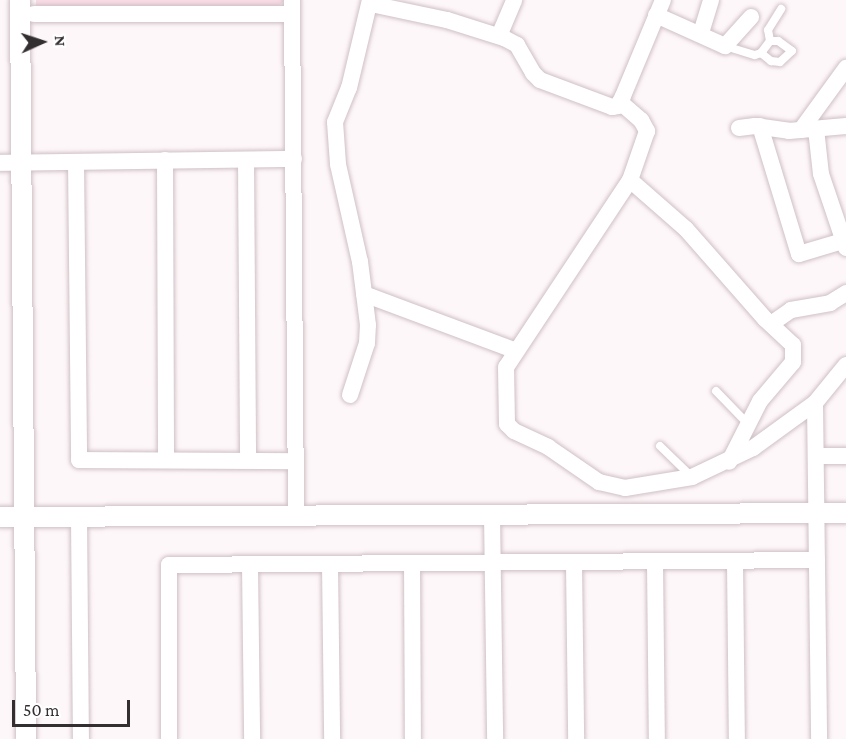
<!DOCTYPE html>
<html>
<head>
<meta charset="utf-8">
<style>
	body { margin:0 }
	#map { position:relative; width:846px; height:739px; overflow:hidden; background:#fef7f9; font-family:"Crimson Pro",serif }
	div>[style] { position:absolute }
	.green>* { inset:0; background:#f9dbe5 }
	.roads { filter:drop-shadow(0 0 2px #cfc0c5) drop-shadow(0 0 2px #cfc0c5) }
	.service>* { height:8px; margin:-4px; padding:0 4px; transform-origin:4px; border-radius:4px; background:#fff }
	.minor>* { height:16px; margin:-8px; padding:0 8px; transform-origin:8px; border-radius:8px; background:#fff }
	.tertiary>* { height:20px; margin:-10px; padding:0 10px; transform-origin:10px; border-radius:10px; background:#fff }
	span { translate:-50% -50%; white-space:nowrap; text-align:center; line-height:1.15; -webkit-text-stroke:4.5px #fff; paint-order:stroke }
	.north { position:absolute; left:12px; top:12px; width:60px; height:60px; -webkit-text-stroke:4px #fff; paint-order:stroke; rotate:87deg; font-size:16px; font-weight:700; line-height:24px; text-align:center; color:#332e2f }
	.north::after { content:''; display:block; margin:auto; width:21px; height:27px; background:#332e2f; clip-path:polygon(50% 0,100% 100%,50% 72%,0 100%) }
	.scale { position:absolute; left:12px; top:700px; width:118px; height:27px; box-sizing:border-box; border:3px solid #332e2f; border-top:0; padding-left:8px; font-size:18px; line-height:21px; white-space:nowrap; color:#332e2f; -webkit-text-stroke:4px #fff; paint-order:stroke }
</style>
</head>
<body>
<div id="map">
	<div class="green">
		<div style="clip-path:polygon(36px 0,285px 0,279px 6px,36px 7px)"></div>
	</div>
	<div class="roads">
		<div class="service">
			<div style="left:770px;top:41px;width:11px;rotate:-100deg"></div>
			<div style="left:768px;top:30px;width:25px;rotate:-58deg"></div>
			<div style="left:725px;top:46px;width:31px;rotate:17deg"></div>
			<div style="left:755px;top:55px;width:6px;rotate:-18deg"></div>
			<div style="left:761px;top:53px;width:13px;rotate:39deg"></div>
			<div style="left:771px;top:61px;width:9px;rotate:6deg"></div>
			<div style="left:780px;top:62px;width:16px;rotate:-43deg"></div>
			<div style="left:792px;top:51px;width:17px;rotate:-144deg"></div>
			<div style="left:778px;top:41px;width:8px;rotate:180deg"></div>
			<div style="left:770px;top:41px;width:15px;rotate:127deg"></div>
			<div style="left:716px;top:391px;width:46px;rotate:45.9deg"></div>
			<div style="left:660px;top:446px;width:45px;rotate:44.1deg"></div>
		</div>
		<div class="minor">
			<div style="left:292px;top:0;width:515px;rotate:89.55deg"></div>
			<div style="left:371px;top:4px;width:78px;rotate:11.9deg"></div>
			<div style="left:447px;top:20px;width:60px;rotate:17.5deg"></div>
			<div style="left:504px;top:38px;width:15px;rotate:28deg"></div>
			<div style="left:517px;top:45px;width:32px;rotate:60deg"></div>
			<div style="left:533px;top:73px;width:10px;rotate:45deg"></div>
			<div style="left:540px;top:80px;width:77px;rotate:20.6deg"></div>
			<div style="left:612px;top:107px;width:6px;rotate:-9deg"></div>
			<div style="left:618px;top:106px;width:11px;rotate:-63deg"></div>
			<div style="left:623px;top:96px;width:104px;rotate:-67.4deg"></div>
			<div style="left:34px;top:14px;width:258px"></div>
			<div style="left:656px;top:15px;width:76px;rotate:24.2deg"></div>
			<div style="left:725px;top:46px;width:39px;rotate:-48deg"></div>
			<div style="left:701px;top:33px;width:34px;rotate:-73deg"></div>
			<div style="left:499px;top:36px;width:39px;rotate:-67deg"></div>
			<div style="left:620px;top:102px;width:28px;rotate:41deg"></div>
			<div style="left:641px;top:120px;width:13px;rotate:61deg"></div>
			<div style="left:647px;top:131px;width:52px;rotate:109.1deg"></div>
			<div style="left:630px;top:180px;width:224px;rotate:123.5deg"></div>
			<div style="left:506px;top:367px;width:57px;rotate:89deg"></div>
			<div style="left:507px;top:424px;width:10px;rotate:45deg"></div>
			<div style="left:514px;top:431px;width:38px;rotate:25deg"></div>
			<div style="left:548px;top:447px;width:62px;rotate:34.5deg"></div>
			<div style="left:599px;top:482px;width:27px;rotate:13deg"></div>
			<div style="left:625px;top:488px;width:68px;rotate:-9.3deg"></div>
			<div style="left:692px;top:477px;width:68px;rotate:-25.4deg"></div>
			<div style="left:753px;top:448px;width:77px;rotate:-36deg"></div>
			<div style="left:815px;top:403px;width:49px;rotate:-50.8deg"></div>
			<div style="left:760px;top:126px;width:134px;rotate:73.1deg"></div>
			<div style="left:799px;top:254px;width:46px;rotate:-16.5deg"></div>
			<div style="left:739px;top:128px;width:16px;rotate:-7deg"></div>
			<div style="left:755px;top:126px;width:34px;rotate:8deg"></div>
			<div style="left:789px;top:131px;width:57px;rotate:-5deg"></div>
			<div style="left:816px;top:129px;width:45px;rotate:83.7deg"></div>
			<div style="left:821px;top:174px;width:78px;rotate:71.3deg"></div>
			<div style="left:801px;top:130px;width:77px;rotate:-54deg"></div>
			<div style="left:165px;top:160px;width:300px;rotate:89.8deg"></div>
			<div style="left:246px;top:160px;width:300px;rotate:89.6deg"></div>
			<div style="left:76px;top:162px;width:298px;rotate:89.4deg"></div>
			<div style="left:79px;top:460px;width:217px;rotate:0.3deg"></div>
			<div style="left:0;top:163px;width:294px;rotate:-0.8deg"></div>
			<div style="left:630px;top:180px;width:74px;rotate:41.2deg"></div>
			<div style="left:686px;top:229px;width:120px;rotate:48.7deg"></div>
			<div style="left:765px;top:319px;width:38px;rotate:43deg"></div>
			<div style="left:793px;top:345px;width:17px;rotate:90deg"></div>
			<div style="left:793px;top:362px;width:51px;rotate:130.2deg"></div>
			<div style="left:760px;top:401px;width:68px;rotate:116.9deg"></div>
			<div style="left:364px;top:294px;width:160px;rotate:20.5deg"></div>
			<div style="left:771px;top:324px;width:24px;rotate:-35deg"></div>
			<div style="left:791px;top:310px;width:40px;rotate:-10deg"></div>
			<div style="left:830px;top:303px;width:19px;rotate:-32deg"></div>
			<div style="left:350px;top:395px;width:55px;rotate:-71.9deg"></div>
			<div style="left:367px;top:343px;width:18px;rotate:-87deg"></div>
			<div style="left:368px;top:325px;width:64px;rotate:-97.2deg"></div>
			<div style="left:360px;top:262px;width:100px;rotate:-102.7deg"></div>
			<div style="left:338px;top:164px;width:42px;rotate:-94.1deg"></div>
			<div style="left:335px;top:122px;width:37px;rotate:-68deg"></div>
			<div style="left:349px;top:88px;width:90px;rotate:-76.6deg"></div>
			<div style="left:815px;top:403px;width:336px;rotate:89.3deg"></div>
			<div style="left:816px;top:456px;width:30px"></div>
			<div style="left:492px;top:514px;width:225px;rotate:89.2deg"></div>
			<div style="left:79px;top:517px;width:222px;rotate:89.5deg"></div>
			<div style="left:735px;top:561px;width:178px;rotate:89.4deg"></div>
			<div style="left:655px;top:562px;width:177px;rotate:89.4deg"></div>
			<div style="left:412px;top:563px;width:176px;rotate:89.7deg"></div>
			<div style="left:574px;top:563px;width:176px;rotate:89.3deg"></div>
			<div style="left:330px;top:564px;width:175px;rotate:89.3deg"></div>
			<div style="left:250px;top:565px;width:174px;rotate:89.3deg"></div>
			<div style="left:169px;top:739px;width:174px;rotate:-90deg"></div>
			<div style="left:169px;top:565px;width:648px;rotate:-0.44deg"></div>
		</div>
		<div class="tertiary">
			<div style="left:20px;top:0;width:739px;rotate:89.53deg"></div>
			<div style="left:0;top:517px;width:846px;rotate:-0.27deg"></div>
		</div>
	</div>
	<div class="north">N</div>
	<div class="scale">50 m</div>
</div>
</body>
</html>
